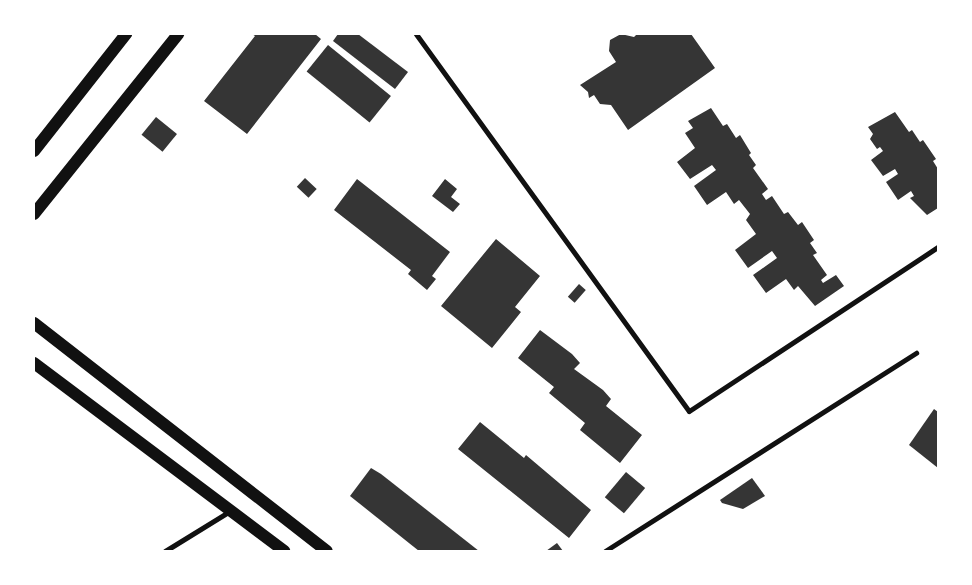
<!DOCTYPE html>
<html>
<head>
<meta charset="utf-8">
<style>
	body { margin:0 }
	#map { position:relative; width:972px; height:585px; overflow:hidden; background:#fff; font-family:"Source Serif 4",serif }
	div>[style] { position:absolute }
	.building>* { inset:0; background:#353535; transform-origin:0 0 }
	.minor>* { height:5px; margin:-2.5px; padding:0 2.5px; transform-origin:2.5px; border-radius:2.5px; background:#111 }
	.primary>* { height:12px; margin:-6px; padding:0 6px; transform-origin:6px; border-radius:6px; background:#111 }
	span { translate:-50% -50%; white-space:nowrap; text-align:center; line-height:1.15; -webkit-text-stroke:4.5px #fff; paint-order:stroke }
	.frame { position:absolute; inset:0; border:35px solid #fff; pointer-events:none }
</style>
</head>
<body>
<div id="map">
	<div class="building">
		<div style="clip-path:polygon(252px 34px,315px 34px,321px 39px,247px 134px,204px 101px,255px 36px)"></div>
		<div style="clip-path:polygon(338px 34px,358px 34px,408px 72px,395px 89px,333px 41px)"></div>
		<div style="clip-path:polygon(621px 34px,634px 37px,637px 34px,691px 34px,715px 68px,628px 130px,611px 105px,600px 104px,594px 95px,589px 98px,588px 92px,580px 85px,616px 62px,609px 51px,610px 40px)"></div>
		<div style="left:328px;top:45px;width:81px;height:34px;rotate:39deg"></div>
		<div style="clip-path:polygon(711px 108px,723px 126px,727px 124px,736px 138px,740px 135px,751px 153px,749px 155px,756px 165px,753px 168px,768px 189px,762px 194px,766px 200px,772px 196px,784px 214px,788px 212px,798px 225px,802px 222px,814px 240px,810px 243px,817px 253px,813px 255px,827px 275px,821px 280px,823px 283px,836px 275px,844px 286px,815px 306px,798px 286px,794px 290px,786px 279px,766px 293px,753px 275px,777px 258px,772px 251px,748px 268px,735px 250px,756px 234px,746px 220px,750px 214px,739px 200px,734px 204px,726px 192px,707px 205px,694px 186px,716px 170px,712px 165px,690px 179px,677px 162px,695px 148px,685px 133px,693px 128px,688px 121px)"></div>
		<div style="clip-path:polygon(895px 112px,909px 132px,912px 130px,920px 142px,923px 140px,936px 159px,933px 161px,938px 169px,938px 208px,927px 215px,910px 198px,914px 196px,911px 191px,898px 200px,886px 182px,898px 174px,895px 169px,883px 176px,871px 160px,883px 151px,880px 147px,877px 149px,870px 139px,873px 134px,868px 127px)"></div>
		<div style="left:156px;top:117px;width:27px;height:23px;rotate:39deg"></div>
		<div style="left:305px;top:178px;width:16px;height:12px;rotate:43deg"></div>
		<div style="clip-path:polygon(357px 179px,450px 252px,432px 276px,436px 279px,427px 290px,408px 274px,411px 270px,334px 210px)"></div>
		<div style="clip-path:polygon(445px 179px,457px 189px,451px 197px,460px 204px,453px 212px,432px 196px)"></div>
		<div style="clip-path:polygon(496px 239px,540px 276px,515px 307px,521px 312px,492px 348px,441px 306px)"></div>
		<div style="left:579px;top:284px;width:9px;height:17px;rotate:41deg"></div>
		<div style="clip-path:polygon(540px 330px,572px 354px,580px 363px,574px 369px,603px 390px,611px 399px,606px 406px,642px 435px,620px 463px,580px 430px,585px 423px,549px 393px,554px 387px,518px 358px)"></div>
		<div style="clip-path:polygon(934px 409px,938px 412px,938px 468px,909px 445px)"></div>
		<div style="clip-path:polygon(480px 422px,524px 458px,526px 455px,591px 510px,569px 538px,458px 449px)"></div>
		<div style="clip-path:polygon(371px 468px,381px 474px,479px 551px,419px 551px,350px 496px)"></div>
		<div style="left:626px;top:472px;width:25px;height:33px;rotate:40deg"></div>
		<div style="clip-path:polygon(752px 478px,765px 496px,743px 509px,722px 503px,720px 500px)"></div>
		<div style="clip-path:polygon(557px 543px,563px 551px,546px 551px)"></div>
	</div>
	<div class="minor">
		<div style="left:416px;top:34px;width:465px;rotate:54.1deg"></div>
		<div style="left:689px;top:411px;width:298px;rotate:-33.4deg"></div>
		<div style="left:165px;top:551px;width:76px;rotate:-31.6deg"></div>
		<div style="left:605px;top:551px;width:369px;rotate:-32.5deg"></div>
	</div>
	<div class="primary">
		<div style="left:34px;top:151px;width:149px;rotate:-51.8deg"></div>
		<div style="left:34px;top:214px;width:231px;rotate:-51.3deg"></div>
		<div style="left:34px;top:323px;width:371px;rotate:37.9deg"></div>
		<div style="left:34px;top:363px;width:313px;rotate:36.9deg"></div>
	</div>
	<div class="frame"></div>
</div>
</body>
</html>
